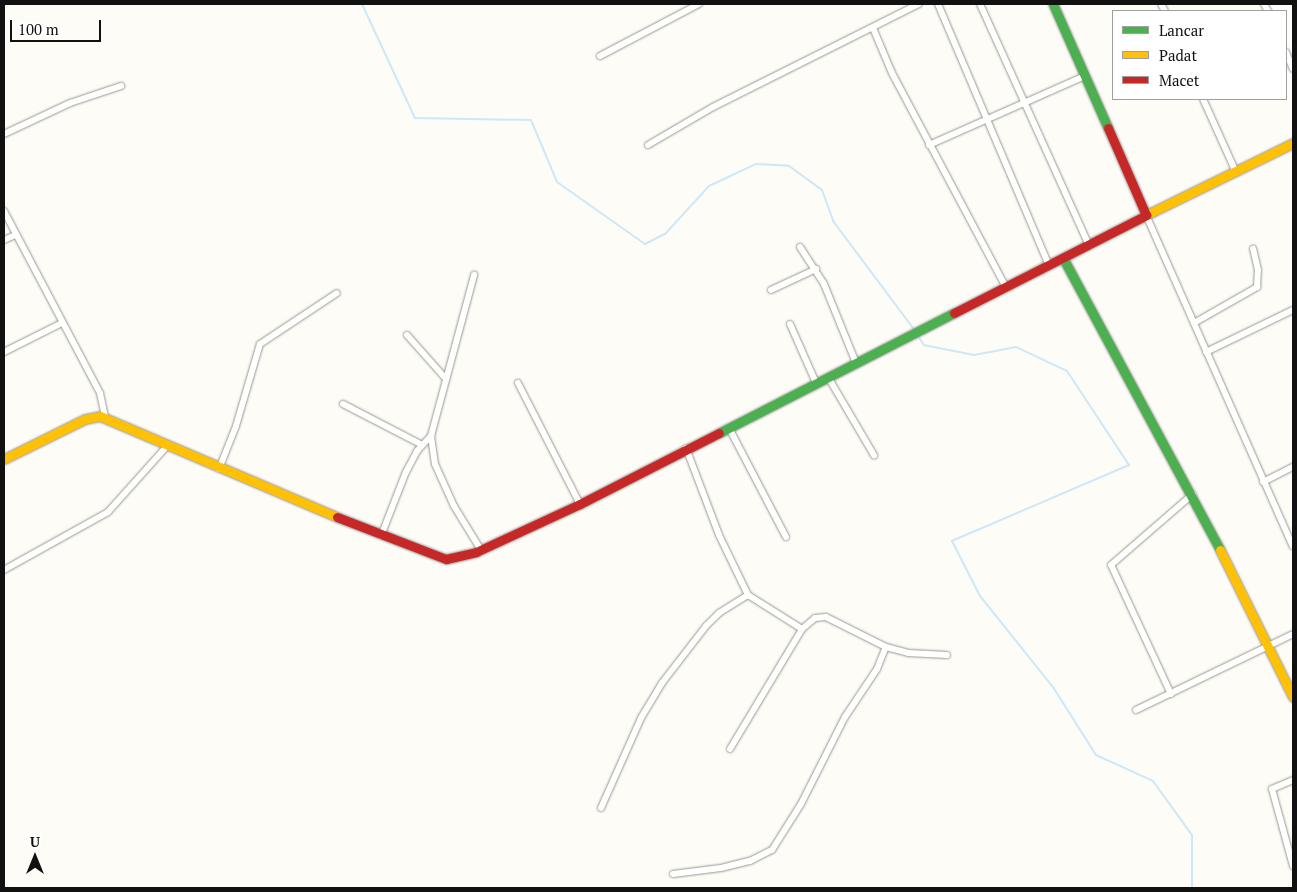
<!DOCTYPE html>
<html>
<head>
<meta charset="utf-8">
<style>
	body { margin:0 }
	#map { position:relative; width:1297px; height:892px; overflow:hidden; background:#fdfcf7; font-family:"PT Serif",serif }
	div>[style] { position:absolute }
	.stream>* { height:2px; margin:-1px; padding:0 1px; transform-origin:1px; border-radius:1px; background:#cde8f7 }
	.roads { filter:drop-shadow(0 0 1px #979795) drop-shadow(0 0 1px #979795) }
	.street>* { height:6px; margin:-3px; padding:0 3px; transform-origin:3px; border-radius:3px; background:#fffffe }
	.fast>* { height:9px; margin:-4.5px; padding:0 4.5px; transform-origin:4.5px; border-radius:4.5px; background:#4caf50 }
	.slow>* { height:9px; margin:-4.5px; padding:0 4.5px; transform-origin:4.5px; border-radius:4.5px; background:#ffc107 }
	.jam>* { height:9px; margin:-4.5px; padding:0 4.5px; transform-origin:4.5px; border-radius:4.5px; background:#c62828 }
	span { translate:-50% -50%; white-space:nowrap; text-align:center; line-height:1.15; -webkit-text-stroke:5px #fff; paint-order:stroke }
	.frame { position:absolute; inset:0; border:5px solid #111; pointer-events:none }
	.legend { position:absolute; left:1112px; top:10px; width:175px; height:90px; box-sizing:border-box; background:#fff; border:1px solid #a0a0a0; margin:0; padding:6px 9px; list-style:none; font-size:15px; color:#111 }
	.legend li { display:flex; align-items:center; gap:10px; height:25px }
	.legend b { width:25px; border:1px solid #a0a0a0 }
	.north { position:absolute; left:10px; top:832px; width:50px; height:50px; -webkit-text-stroke:4px #fff; paint-order:stroke; rotate:0deg; font-size:14px; font-weight:700; line-height:20px; text-align:center; color:#111 }
	.north::after { content:''; display:block; margin:auto; width:18px; height:22px; background:#111; clip-path:polygon(50% 0,100% 100%,50% 72%,0 100%) }
	.scale { position:absolute; left:10px; top:20px; width:91px; height:22px; box-sizing:border-box; border:2px solid #111; border-top:0; padding-left:6px; font-size:15px; line-height:18px; white-space:nowrap; color:#111; -webkit-text-stroke:4px #fff; paint-order:stroke }
</style>
</head>
<body>
<div id="map">
	<div class="stream">
		<div style="left:362px;top:4px;width:126px;rotate:65.1deg"></div>
		<div style="left:415px;top:118px;width:116px;rotate:1deg"></div>
		<div style="left:531px;top:120px;width:67px;rotate:67.2deg"></div>
		<div style="left:557px;top:182px;width:108px;rotate:35.2deg"></div>
		<div style="left:645px;top:244px;width:22px;rotate:-27deg"></div>
		<div style="left:665px;top:234px;width:65px;rotate:-47.5deg"></div>
		<div style="left:709px;top:186px;width:52px;rotate:-25.1deg"></div>
		<div style="left:756px;top:164px;width:33px;rotate:3deg"></div>
		<div style="left:789px;top:166px;width:41px;rotate:36deg"></div>
		<div style="left:822px;top:190px;width:33px;rotate:70deg"></div>
		<div style="left:833px;top:221px;width:134px;rotate:53.2deg"></div>
		<div style="left:918px;top:336px;width:11px;rotate:56deg"></div>
		<div style="left:924px;top:345px;width:51px;rotate:11.3deg"></div>
		<div style="left:974px;top:355px;width:43px;rotate:-10.8deg"></div>
		<div style="left:1016px;top:347px;width:56px;rotate:25.2deg"></div>
		<div style="left:1067px;top:371px;width:113px;rotate:56.6deg"></div>
		<div style="left:1129px;top:465px;width:193px;rotate:156.8deg"></div>
		<div style="left:952px;top:541px;width:62px;rotate:63deg"></div>
		<div style="left:980px;top:596px;width:117px;rotate:51.3deg"></div>
		<div style="left:1053px;top:687px;width:80px;rotate:57.7deg"></div>
		<div style="left:1096px;top:755px;width:63px;rotate:24.5deg"></div>
		<div style="left:1153px;top:781px;width:67px;rotate:54.2deg"></div>
		<div style="left:1192px;top:835px;width:53px;rotate:90deg"></div>
	</div>
	<div class="roads">
		<div class="street">
			<div style="left:938px;top:4px;width:285px;rotate:67deg"></div>
			<div style="left:980px;top:4px;width:265px;rotate:65.7deg"></div>
			<div style="left:1161px;top:4px;width:8px;rotate:60deg"></div>
			<div style="left:1264px;top:4px;width:8px;rotate:60deg"></div>
			<div style="left:873px;top:28px;width:49px;rotate:67.1deg"></div>
			<div style="left:892px;top:73px;width:242px;rotate:62deg"></div>
			<div style="left:1286px;top:52px;width:18px;rotate:68deg"></div>
			<div style="left:600px;top:56px;width:112px;rotate:-27.7deg"></div>
			<div style="left:1203px;top:99px;width:80px;rotate:65.7deg"></div>
			<div style="left:4px;top:134px;width:73px;rotate:-25.2deg"></div>
			<div style="left:70px;top:103px;width:54px;rotate:-18.4deg"></div>
			<div style="left:648px;top:145px;width:75px;rotate:-30.3deg"></div>
			<div style="left:713px;top:107px;width:230px;rotate:-26.6deg"></div>
			<div style="left:929px;top:145px;width:171px;rotate:-23.9deg"></div>
			<div style="left:4px;top:211px;width:206px;rotate:62.2deg"></div>
			<div style="left:100px;top:393px;width:25px;rotate:78deg"></div>
			<div style="left:1146px;top:215px;width:362px;rotate:66.1deg"></div>
			<div style="left:4px;top:240px;width:12px;rotate:-24deg"></div>
			<div style="left:800px;top:247px;width:44px;rotate:57deg"></div>
			<div style="left:824px;top:284px;width:85px;rotate:67.9deg"></div>
			<div style="left:771px;top:290px;width:50px;rotate:-25deg"></div>
			<div style="left:1194px;top:323px;width:73px;rotate:-29.7deg"></div>
			<div style="left:1257px;top:287px;width:17px;rotate:-87deg"></div>
			<div style="left:1258px;top:270px;width:22px;rotate:-103deg"></div>
			<div style="left:790px;top:324px;width:64px;rotate:66.2deg"></div>
			<div style="left:407px;top:335px;width:59px;rotate:48.4deg"></div>
			<div style="left:4px;top:352px;width:65px;rotate:-26.6deg"></div>
			<div style="left:1206px;top:352px;width:97px;rotate:-25.8deg"></div>
			<div style="left:828px;top:377px;width:91px;rotate:59.5deg"></div>
			<div style="left:518px;top:383px;width:136px;rotate:62.9deg"></div>
			<div style="left:343px;top:404px;width:89px;rotate:27.4deg"></div>
			<div style="left:729px;top:428px;width:123px;rotate:62.4deg"></div>
			<div style="left:431px;top:436px;width:28px;rotate:82deg"></div>
			<div style="left:435px;top:464px;width:46px;rotate:65.7deg"></div>
			<div style="left:454px;top:506px;width:52px;rotate:58.5deg"></div>
			<div style="left:686px;top:448px;width:93px;rotate:69.2deg"></div>
			<div style="left:719px;top:535px;width:67px;rotate:64.2deg"></div>
			<div style="left:748px;top:595px;width:64px;rotate:32.2deg"></div>
			<div style="left:219px;top:469px;width:46px;rotate:-68.4deg"></div>
			<div style="left:236px;top:426px;width:85px;rotate:-73.7deg"></div>
			<div style="left:260px;top:344px;width:92px;rotate:-33.5deg"></div>
			<div style="left:1263px;top:482px;width:34px;rotate:-27deg"></div>
			<div style="left:381px;top:536px;width:69px;rotate:-68.7deg"></div>
			<div style="left:406px;top:472px;width:24px;rotate:-62deg"></div>
			<div style="left:417px;top:451px;width:21px;rotate:-47deg"></div>
			<div style="left:431px;top:436px;width:167px;rotate:-75deg"></div>
			<div style="left:4px;top:570px;width:119px;rotate:-29.1deg"></div>
			<div style="left:108px;top:512px;width:89px;rotate:-48.2deg"></div>
			<div style="left:1171px;top:694px;width:142px;rotate:-114.9deg"></div>
			<div style="left:1111px;top:565px;width:108px;rotate:-40.9deg"></div>
			<div style="left:1136px;top:710px;width:174px;rotate:-25.8deg"></div>
			<div style="left:730px;top:749px;width:140px;rotate:-59deg"></div>
			<div style="left:802px;top:629px;width:17px;rotate:-40deg"></div>
			<div style="left:815px;top:618px;width:11px;rotate:-5deg"></div>
			<div style="left:826px;top:617px;width:67px;rotate:26.6deg"></div>
			<div style="left:886px;top:647px;width:23px;rotate:15deg"></div>
			<div style="left:908px;top:653px;width:39px;rotate:3deg"></div>
			<div style="left:1293px;top:780px;width:23px;rotate:157deg"></div>
			<div style="left:1272px;top:789px;width:80px;rotate:74.7deg"></div>
			<div style="left:601px;top:808px;width:98px;rotate:-66deg"></div>
			<div style="left:641px;top:718px;width:41px;rotate:-59deg"></div>
			<div style="left:662px;top:683px;width:72px;rotate:-52.3deg"></div>
			<div style="left:706px;top:626px;width:18px;rotate:-45deg"></div>
			<div style="left:719px;top:613px;width:34px;rotate:-32deg"></div>
			<div style="left:673px;top:874px;width:48px;rotate:-7.1deg"></div>
			<div style="left:721px;top:868px;width:30px;rotate:-14deg"></div>
			<div style="left:750px;top:861px;width:25px;rotate:-27deg"></div>
			<div style="left:772px;top:850px;width:54px;rotate:-57.8deg"></div>
			<div style="left:801px;top:804px;width:97px;rotate:-63.2deg"></div>
			<div style="left:845px;top:717px;width:58px;rotate:-56.3deg"></div>
			<div style="left:877px;top:669px;width:24px;rotate:-68deg"></div>
		</div>
		<div class="fast">
			<div style="left:1053px;top:4px;width:136px;rotate:66.1deg"></div>
			<div style="left:1063px;top:258px;width:332px;rotate:61.7deg"></div>
			<div style="left:719px;top:433px;width:264px;rotate:-27.1deg"></div>
		</div>
		<div class="slow">
			<div style="left:1146px;top:215px;width:164px;rotate:-26.1deg"></div>
			<div style="left:4px;top:459px;width:90px;rotate:-26.3deg"></div>
			<div style="left:85px;top:419px;width:15px;rotate:-11deg"></div>
			<div style="left:100px;top:416px;width:258px;rotate:23.1deg"></div>
			<div style="left:1220px;top:550px;width:164px;rotate:63.6deg"></div>
		</div>
		<div class="jam">
			<div style="left:954px;top:313px;width:216px;rotate:-27deg"></div>
			<div style="left:1146px;top:215px;width:95px;rotate:-113.6deg"></div>
			<div style="left:337px;top:517px;width:117px;rotate:21.1deg"></div>
			<div style="left:446px;top:559px;width:31px;rotate:-13deg"></div>
			<div style="left:476px;top:552px;width:115px;rotate:-24.8deg"></div>
			<div style="left:580px;top:504px;width:156px;rotate:-27.1deg"></div>
		</div>
	</div>
	<div class="frame"></div>
	<ul class="legend">
	<li><b style="height:6px;background:#4caf50"></b>Lancar</li>
	<li><b style="height:6px;background:#ffc107"></b>Padat</li>
	<li><b style="height:6px;background:#c62828"></b>Macet</li>
	</ul>
	<div class="north">U</div>
	<div class="scale">100 m</div>
</div>
</body>
</html>
